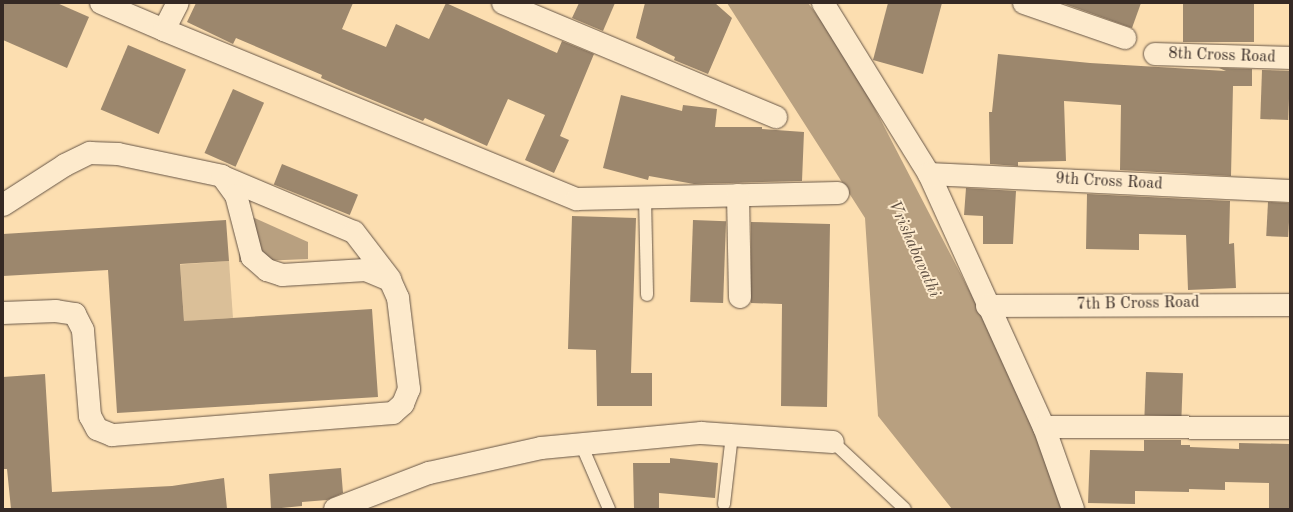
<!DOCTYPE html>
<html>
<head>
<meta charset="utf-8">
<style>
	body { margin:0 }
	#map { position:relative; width:1293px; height:512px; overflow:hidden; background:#fcdeb0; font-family:"Old Standard TT",serif }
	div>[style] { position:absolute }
	.green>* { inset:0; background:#dabf98; transform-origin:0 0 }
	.water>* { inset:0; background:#b8a080 }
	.building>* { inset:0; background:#9c876d; transform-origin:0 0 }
	.roads { filter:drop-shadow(0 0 1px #675647) drop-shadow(0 0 1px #675647) }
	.service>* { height:12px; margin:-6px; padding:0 6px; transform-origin:6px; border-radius:6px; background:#fdeacc }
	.minor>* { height:22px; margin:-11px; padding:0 11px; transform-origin:11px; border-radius:11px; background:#fdeacc }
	span { translate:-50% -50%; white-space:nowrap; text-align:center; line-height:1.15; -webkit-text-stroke:4px #fdeacc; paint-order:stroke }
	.street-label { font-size:16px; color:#352924 }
	.water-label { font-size:17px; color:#5c4d40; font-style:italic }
	.frame { position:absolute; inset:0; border:4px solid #352924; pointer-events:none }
</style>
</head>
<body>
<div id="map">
	<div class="green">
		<div style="left:229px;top:261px;width:57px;height:49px;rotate:86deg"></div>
	</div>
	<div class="water">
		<div style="clip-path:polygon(727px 3px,808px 3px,847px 55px,1010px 369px,1064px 509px,952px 509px,878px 416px,865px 218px)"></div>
		<div style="clip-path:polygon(239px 211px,308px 242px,308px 259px,239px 262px)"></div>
	</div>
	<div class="building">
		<div style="clip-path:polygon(3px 3px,57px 3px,89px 17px,67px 68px,3px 40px)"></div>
		<div style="clip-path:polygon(196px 3px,353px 3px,342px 29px,386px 47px,396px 24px,429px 39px,446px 3px,557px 53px,562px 41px,594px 54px,560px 136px,569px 140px,554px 173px,525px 160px,545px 115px,508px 99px,487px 146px,425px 118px,423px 121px,346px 89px,321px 78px,322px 75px,236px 38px,233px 44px,187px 22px)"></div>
		<div style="clip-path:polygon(579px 3px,615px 3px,603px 31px,572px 18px)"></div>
		<div style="clip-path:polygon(645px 3px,715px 3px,732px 18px,708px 74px,674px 60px,675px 57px,636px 38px)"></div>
		<div style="clip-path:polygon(888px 3px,942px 3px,923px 74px,873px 60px)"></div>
		<div style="clip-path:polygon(1062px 3px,1141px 3px,1132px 28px)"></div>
		<div style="left:1183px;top:3px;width:71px;height:39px"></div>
		<div style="left:128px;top:45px;width:63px;height:70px;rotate:23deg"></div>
		<div style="clip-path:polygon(998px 54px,1090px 63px,1226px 71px,1219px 68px,1252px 69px,1252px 86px,1233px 86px,1231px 176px,1120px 170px,1121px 105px,1064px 101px,1066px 161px,1018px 162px,1018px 166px,990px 164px,989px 112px,992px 112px)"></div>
		<div style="left:1262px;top:70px;width:28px;height:49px;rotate:2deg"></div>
		<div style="left:233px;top:89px;width:34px;height:70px;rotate:24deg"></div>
		<div style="clip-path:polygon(621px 95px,682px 111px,683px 105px,717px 109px,715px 127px,762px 127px,762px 129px,804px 132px,802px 181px,694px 184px,649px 176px,648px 180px,603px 168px)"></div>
		<div style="left:282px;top:164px;width:82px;height:22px;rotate:22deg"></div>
		<div style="clip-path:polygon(966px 188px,1016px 191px,1013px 244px,983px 244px,983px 216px,964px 215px)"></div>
		<div style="clip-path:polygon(1087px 194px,1230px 201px,1229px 244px,1234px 243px,1236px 288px,1188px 290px,1186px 235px,1139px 234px,1139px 250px,1086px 249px)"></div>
		<div style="left:1268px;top:202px;width:22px;height:34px;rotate:3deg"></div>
		<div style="clip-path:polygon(572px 216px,636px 218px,631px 373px,652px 373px,652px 406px,597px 406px,596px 350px,568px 349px)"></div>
		<div style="clip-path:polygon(226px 220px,229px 261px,180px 264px,184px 321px,372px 309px,378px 397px,117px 413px,108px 270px,3px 276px,3px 234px)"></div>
		<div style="left:693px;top:220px;width:33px;height:82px;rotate:2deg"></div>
		<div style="clip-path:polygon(751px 222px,830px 224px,827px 407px,781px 406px,782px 304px,751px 303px)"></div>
		<div style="left:1146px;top:372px;width:37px;height:43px;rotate:2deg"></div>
		<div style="clip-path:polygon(45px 374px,52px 492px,172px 486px,224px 478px,227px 509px,11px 509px,7px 469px,3px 469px,3px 377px)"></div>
		<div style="clip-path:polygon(1144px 440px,1181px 440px,1181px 445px,1190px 445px,1190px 447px,1239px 449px,1239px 443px,1290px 444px,1290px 509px,1269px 509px,1269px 483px,1225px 482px,1225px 490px,1189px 489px,1189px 492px,1135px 491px,1135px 504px,1088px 503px,1090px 450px,1144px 451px)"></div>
		<div style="clip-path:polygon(670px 458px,718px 463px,715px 498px,659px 493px,659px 509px,634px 509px,633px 463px,670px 463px)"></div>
		<div style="clip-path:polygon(341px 468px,343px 493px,327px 500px,302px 502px,302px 506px,271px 509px,269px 474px)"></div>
	</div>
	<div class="roads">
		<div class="service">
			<div style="left:645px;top:197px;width:98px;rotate:88.8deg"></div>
			<div style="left:833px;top:442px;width:98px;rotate:42.9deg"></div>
			<div style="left:581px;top:444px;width:71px;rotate:66.7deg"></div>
			<div style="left:724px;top:504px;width:69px;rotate:-83.4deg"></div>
		</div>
		<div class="minor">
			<div style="left:101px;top:3px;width:69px;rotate:23.2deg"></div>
			<div style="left:164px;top:30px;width:30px;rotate:-63deg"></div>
			<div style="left:503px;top:3px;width:296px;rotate:22.7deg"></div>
			<div style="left:823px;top:3px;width:201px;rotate:58.2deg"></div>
			<div style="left:929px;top:174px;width:278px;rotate:65.6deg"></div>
			<div style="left:1044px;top:427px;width:87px;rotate:70.5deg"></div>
			<div style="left:1024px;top:3px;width:107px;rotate:19.1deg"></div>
			<div style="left:164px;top:30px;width:446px;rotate:22.3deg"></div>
			<div style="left:577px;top:199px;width:261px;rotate:-1.3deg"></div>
			<div style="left:1155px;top:54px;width:135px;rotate:1.7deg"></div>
			<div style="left:929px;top:174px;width:361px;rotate:2.7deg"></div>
			<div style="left:223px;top:177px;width:142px;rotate:22.8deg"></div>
			<div style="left:354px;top:232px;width:59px;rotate:52.5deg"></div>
			<div style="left:738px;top:195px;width:102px;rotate:88.9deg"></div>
			<div style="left:3px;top:205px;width:74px;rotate:-32.8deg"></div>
			<div style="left:65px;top:165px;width:28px;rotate:-26deg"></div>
			<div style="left:90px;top:153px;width:28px;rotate:2deg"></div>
			<div style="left:118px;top:154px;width:106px;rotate:11.9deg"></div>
			<div style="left:222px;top:176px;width:24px;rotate:54deg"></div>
			<div style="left:236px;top:195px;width:64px;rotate:75.5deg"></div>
			<div style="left:252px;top:257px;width:20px;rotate:41deg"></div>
			<div style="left:267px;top:270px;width:16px;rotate:18deg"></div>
			<div style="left:282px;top:275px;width:84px;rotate:-3.4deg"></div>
			<div style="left:366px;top:270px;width:26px;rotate:23deg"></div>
			<div style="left:390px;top:280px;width:20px;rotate:66deg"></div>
			<div style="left:398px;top:298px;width:92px;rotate:83.1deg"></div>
			<div style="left:409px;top:389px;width:16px;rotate:112deg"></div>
			<div style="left:403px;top:404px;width:13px;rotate:138deg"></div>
			<div style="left:393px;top:413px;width:282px;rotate:175.5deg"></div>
			<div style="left:112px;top:435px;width:16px;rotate:-158deg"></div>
			<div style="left:97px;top:429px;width:15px;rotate:-118deg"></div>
			<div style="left:90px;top:416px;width:86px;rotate:-94.7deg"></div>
			<div style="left:83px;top:330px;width:18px;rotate:-117deg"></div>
			<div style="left:75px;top:314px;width:19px;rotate:-171deg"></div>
			<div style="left:56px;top:311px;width:53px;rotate:177.8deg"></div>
			<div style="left:987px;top:306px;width:303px;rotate:-0.2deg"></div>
			<div style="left:1044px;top:427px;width:246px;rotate:0.2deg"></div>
			<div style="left:335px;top:509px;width:101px;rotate:-21deg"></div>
			<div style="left:429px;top:473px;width:115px;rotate:-12.6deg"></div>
			<div style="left:541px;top:448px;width:161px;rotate:-5.4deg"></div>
			<div style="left:701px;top:433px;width:132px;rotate:3.9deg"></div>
		</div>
	</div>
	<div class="street-label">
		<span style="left:1222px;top:56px;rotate:2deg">8th Cross Road</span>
		<span style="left:1109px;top:182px;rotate:3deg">9th Cross Road</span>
		<span style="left:1138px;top:304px;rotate:-1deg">7th B Cross Road</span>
	</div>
	<div class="water-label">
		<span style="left:914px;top:249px;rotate:66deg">Vrishabavathi</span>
	</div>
	<div class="frame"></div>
</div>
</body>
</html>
